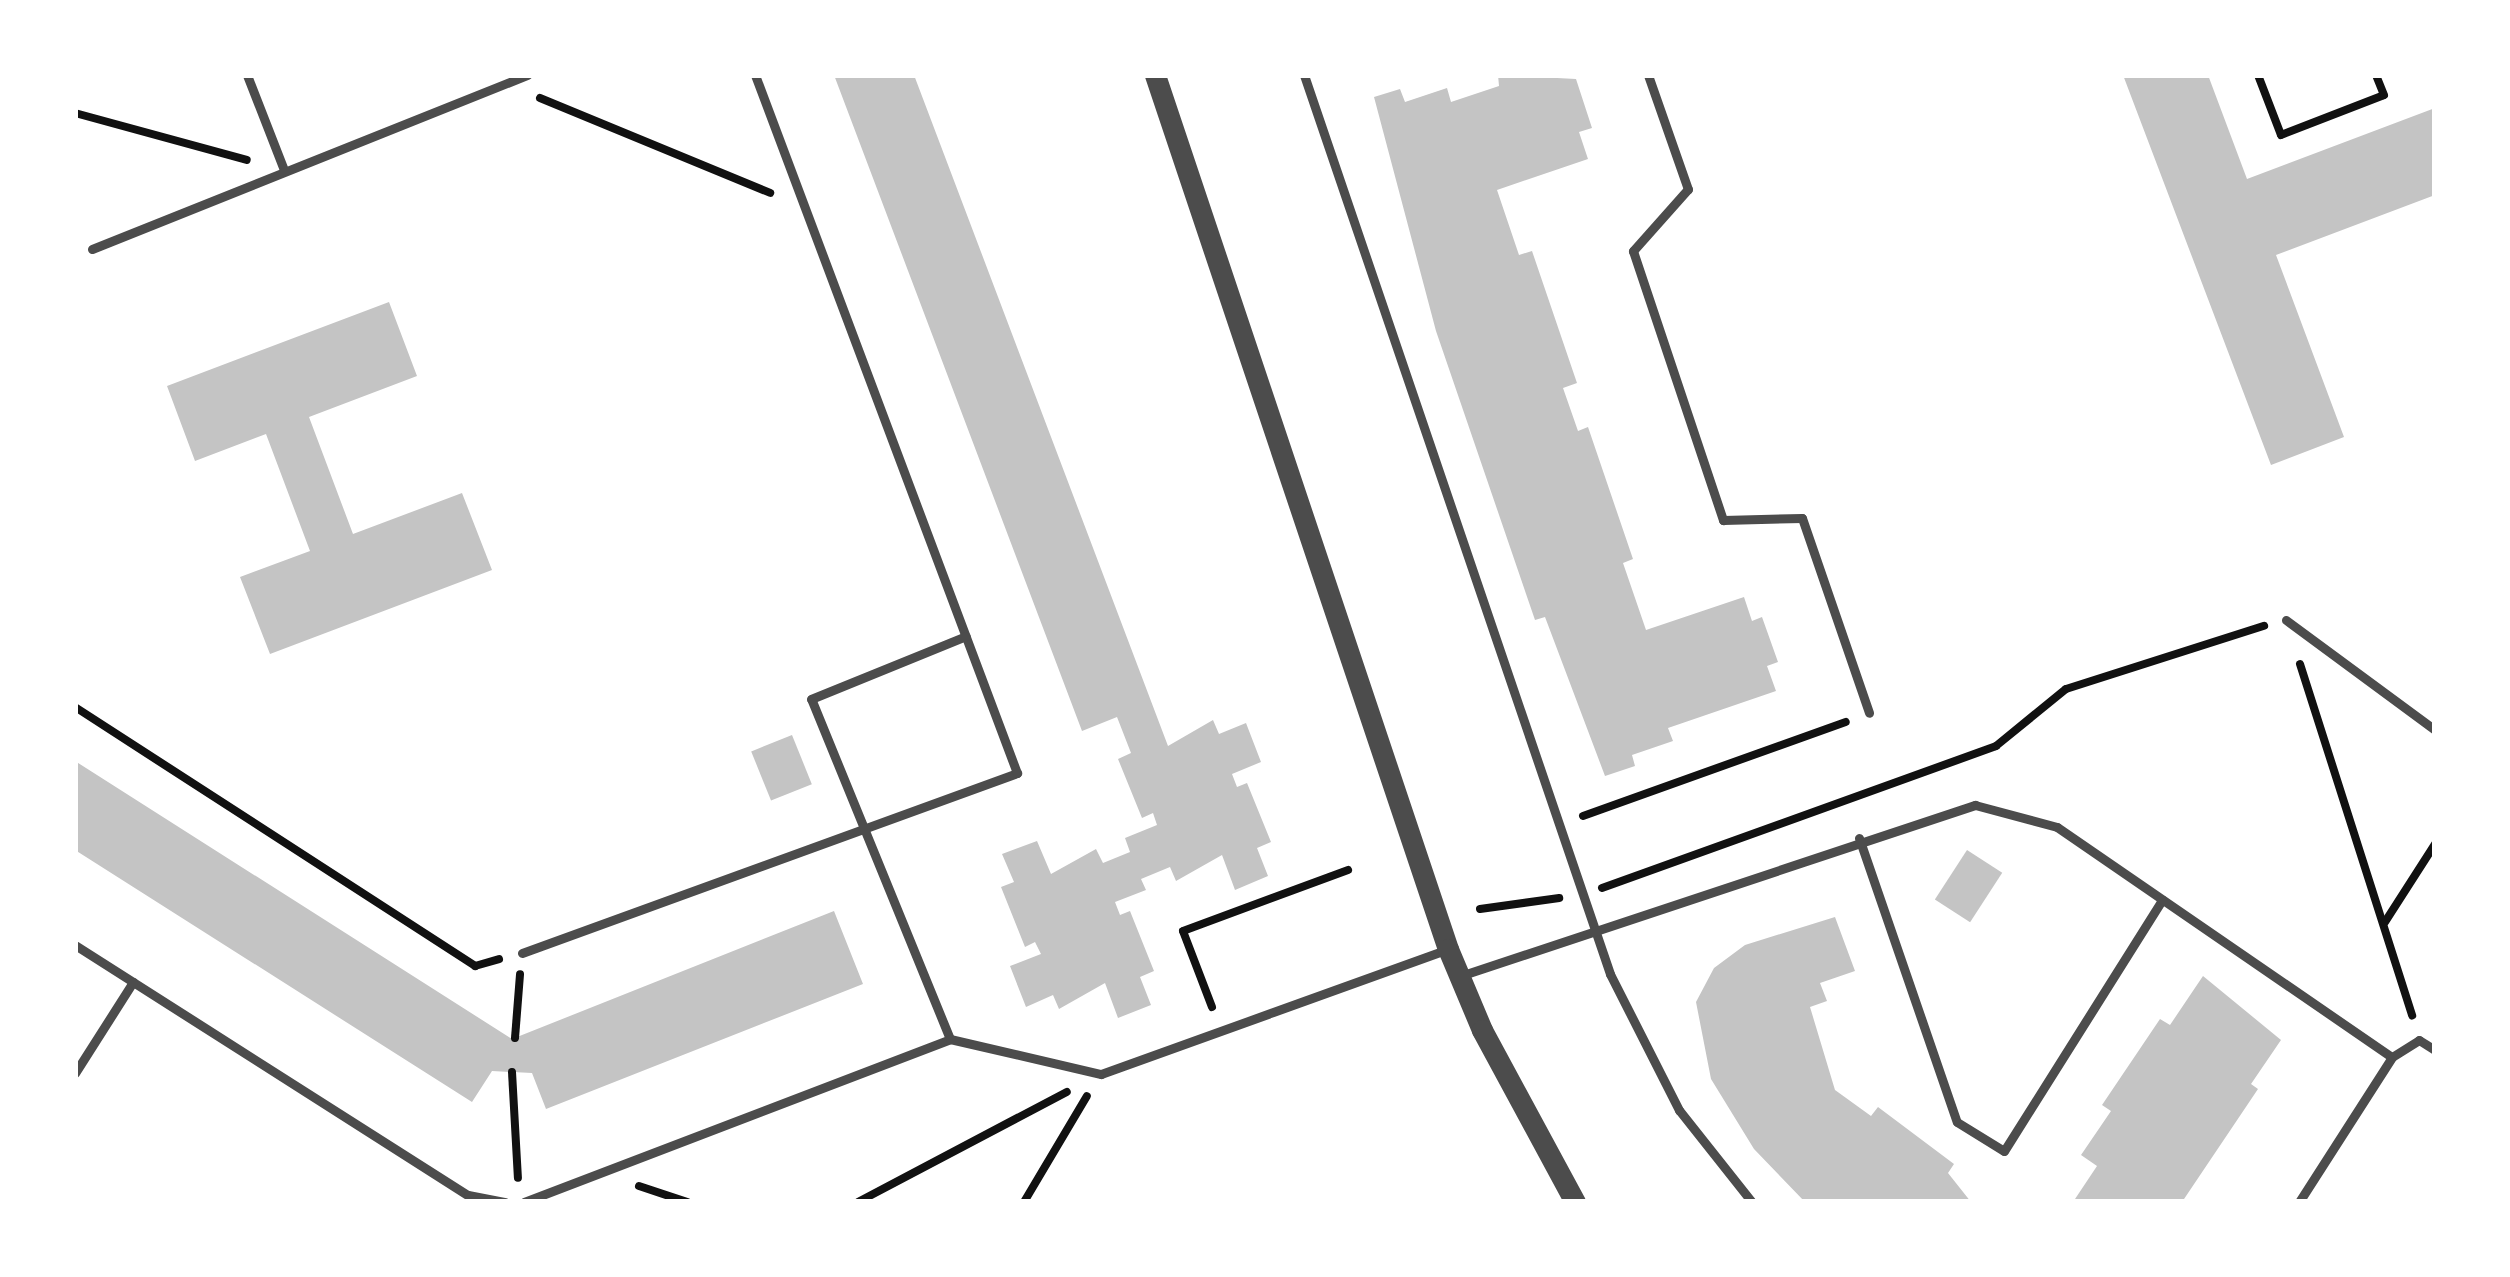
<!DOCTYPE html>
<html>
<head>
<meta charset="utf-8">
<style>
	body { margin:0 }
	#map { position:relative; width:2510px; height:1277px; overflow:hidden; background:#fff; font-family:"DM Sans",sans-serif }
	div>[style] { position:absolute }
	.building>* { inset:0; background:#c4c4c4; transform-origin:0 0 }
	.path>* { height:8px; margin:-4px; padding:0 4px; transform-origin:4px; border-radius:4px; background:#111 }
	.service>* { height:9px; margin:-4.5px; padding:0 4.5px; transform-origin:4.5px; border-radius:4.5px; background:#4c4c4c }
	.tertiary>* { height:21px; margin:-10.5px; padding:0 10.5px; transform-origin:10.5px; border-radius:10.5px; background:#4c4c4c }
	span { translate:-50% -50%; white-space:nowrap; text-align:center; line-height:1.15; -webkit-text-stroke:12px #fff; paint-order:stroke }
	.frame { position:absolute; inset:0; border:78px solid #fff; pointer-events:none }
</style>
</head>
<body>
<div id="map">
	<div class="building">
		<div style="clip-path:polygon(834px 75px,914px 75px,1168px 746px,1213px 720px,1219px 734px,1246px 723px,1261px 762px,1232px 774px,1237px 787px,1247px 783px,1271px 842px,1257px 848px,1268px 876px,1235px 890px,1222px 855px,1176px 881px,1170px 867px,1141px 879px,1146px 890px,1115px 902px,1120px 915px,1130px 911px,1154px 971px,1140px 977px,1151px 1005px,1118px 1018px,1105px 983px,1059px 1009px,1053px 995px,1026px 1007px,1010px 966px,1041px 954px,1035px 942px,1025px 947px,1001px 887px,1014px 882px,1002px 854px,1037px 841px,1051px 874px,1096px 849px,1103px 863px,1130px 852px,1125px 838px,1157px 825px,1153px 813px,1142px 818px,1118px 759px,1131px 753px,1117px 717px,1082px 731px)"></div>
		<div style="clip-path:polygon(1498px 75px,1576px 79px,1592px 128px,1579px 132px,1588px 159px,1497px 190px,1519px 255px,1532px 251px,1577px 383px,1563px 388px,1578px 431px,1588px 427px,1633px 559px,1623px 563px,1646px 630px,1744px 597px,1752px 621px,1762px 617px,1778px 662px,1767px 666px,1776px 691px,1668px 728px,1673px 741px,1632px 755px,1635px 766px,1605px 776px,1545px 617px,1535px 620px,1436px 331px,1374px 97px,1400px 89px,1405px 102px,1447px 88px,1451px 102px,1499px 86px)"></div>
		<div style="clip-path:polygon(2123px 75px,2208px 75px,2247px 179px,2435px 108px,2435px 195px,2276px 255px,2344px 437px,2271px 465px)"></div>
		<div style="clip-path:polygon(389px 302px,417px 376px,309px 417px,353px 534px,462px 493px,492px 570px,270px 654px,240px 577px,310px 551px,266px 434px,195px 461px,167px 386px)"></div>
		<div style="left:792px;top:735px;width:53px;height:44px;rotate:68deg"></div>
		<div style="clip-path:polygon(75px 761px,512px 1039px,834px 911px,863px 984px,546px 1109px,532px 1073px,492px 1071px,472px 1102px,75px 850px)"></div>
		<div style="left:1967px;top:850px;width:42px;height:59px;rotate:33deg"></div>
		<div style="clip-path:polygon(1835px 917px,1855px 971px,1820px 983px,1827px 1001px,1810px 1007px,1835px 1090px,1871px 1116px,1878px 1107px,1954px 1164px,1948px 1173px,1971px 1202px,1805px 1202px,1754px 1149px,1711px 1079px,1696px 1002px,1714px 968px,1745px 945px)"></div>
		<div style="clip-path:polygon(2203px 976px,2281px 1040px,2251px 1084px,2258px 1089px,2182px 1202px,2073px 1202px,2097px 1166px,2081px 1155px,2111px 1111px,2102px 1105px,2160px 1019px,2170px 1025px)"></div>
	</div>
	<div class="path">
		<div style="left:2258px;top:75px;width:64px;rotate:69deg"></div>
		<div style="left:2281px;top:135px;width:110px;rotate:-21.2deg"></div>
		<div style="left:2384px;top:95px;width:22px;rotate:-112deg"></div>
		<div style="left:540px;top:98px;width:249px;rotate:22.4deg"></div>
		<div style="left:75px;top:113px;width:178px;rotate:15.3deg"></div>
		<div style="left:2300px;top:664px;width:369px;rotate:72.3deg"></div>
		<div style="left:75px;top:707px;width:477px;rotate:32.9deg"></div>
		<div style="left:475px;top:966px;width:25px;rotate:-16deg"></div>
		<div style="left:1583px;top:816px;width:279px;rotate:-19.7deg"></div>
		<div style="left:1602px;top:888px;width:419px;rotate:-19.8deg"></div>
		<div style="left:1996px;top:746px;width:90px;rotate:-39.2deg"></div>
		<div style="left:2066px;top:689px;width:208px;rotate:-17.7deg"></div>
		<div style="left:1480px;top:909px;width:80px;rotate:-7.9deg"></div>
		<div style="left:2385px;top:922px;width:93px;rotate:-57.3deg"></div>
		<div style="left:1212px;top:1007px;width:81px;rotate:-110.9deg"></div>
		<div style="left:1183px;top:931px;width:176px;rotate:-20.3deg"></div>
		<div style="left:515px;top:1038px;width:64px;rotate:-85.5deg"></div>
		<div style="left:512px;top:1072px;width:106px;rotate:86.8deg"></div>
		<div style="left:639px;top:1186px;width:51px;rotate:18.4deg"></div>
		<div style="left:858px;top:1202px;width:236px;rotate:-27.8deg"></div>
		<div style="left:1024px;top:1202px;width:123px;rotate:-59.3deg"></div>
	</div>
	<div class="service">
		<div style="left:247px;top:75px;width:102px;rotate:68.7deg"></div>
		<div style="left:1304px;top:75px;width:950px;rotate:71.2deg"></div>
		<div style="left:1610px;top:974px;width:153px;rotate:63.1deg"></div>
		<div style="left:1679px;top:1110px;width:117px;rotate:51.6deg"></div>
		<div style="left:1648px;top:75px;width:121px;rotate:70.7deg"></div>
		<div style="left:1688px;top:189px;width:83px;rotate:131.6deg"></div>
		<div style="left:1633px;top:251px;width:284px;rotate:71.5deg"></div>
		<div style="left:1723px;top:520px;width:79px;rotate:-1.5deg"></div>
		<div style="left:1802px;top:518px;width:206px;rotate:71deg"></div>
		<div style="left:92px;top:249px;width:469px;rotate:-21.8deg"></div>
		<div style="left:2286px;top:620px;width:185px;rotate:36.4deg"></div>
		<div style="left:1859px;top:838px;width:300px;rotate:71deg"></div>
		<div style="left:1957px;top:1122px;width:55px;rotate:31.7deg"></div>
		<div style="left:2004px;top:1151px;width:297px;rotate:-57.8deg"></div>
		<div style="left:75px;top:945px;width:466px;rotate:32.5deg"></div>
		<div style="left:468px;top:1195px;width:38px;rotate:11deg"></div>
		<div style="left:522px;top:953px;width:527px;rotate:-19.98deg"></div>
		<div style="left:1017px;top:773px;width:746px;rotate:-110.57deg"></div>
		<div style="left:1460px;top:976px;width:543px;rotate:-18.37deg"></div>
		<div style="left:1975px;top:805px;width:85px;rotate:15deg"></div>
		<div style="left:2057px;top:827px;width:406px;rotate:34.5deg"></div>
		<div style="left:950px;top:1039px;width:367px;rotate:-112.2deg"></div>
		<div style="left:811px;top:699px;width:167px;rotate:-22.1deg"></div>
		<div style="left:75px;top:1073px;width:108px;rotate:-57.5deg"></div>
		<div style="left:524px;top:1202px;width:456px;rotate:-20.9deg"></div>
		<div style="left:950px;top:1039px;width:155px;rotate:13.1deg"></div>
		<div style="left:1101px;top:1074px;width:369px;rotate:-19.8deg"></div>
		<div style="left:2299px;top:1202px;width:172px;rotate:-57.3deg"></div>
		<div style="left:2392px;top:1057px;width:32px;rotate:-32deg"></div>
		<div style="left:2419px;top:1040px;width:19px;rotate:32deg"></div>
	</div>
	<div class="tertiary">
		<div style="left:1155px;top:75px;width:922px;rotate:71.47deg"></div>
		<div style="left:1448px;top:949px;width:88px;rotate:67.2deg"></div>
		<div style="left:1482px;top:1030px;width:196px;rotate:61.6deg"></div>
	</div>
	<div class="frame"></div>
</div>
</body>
</html>
